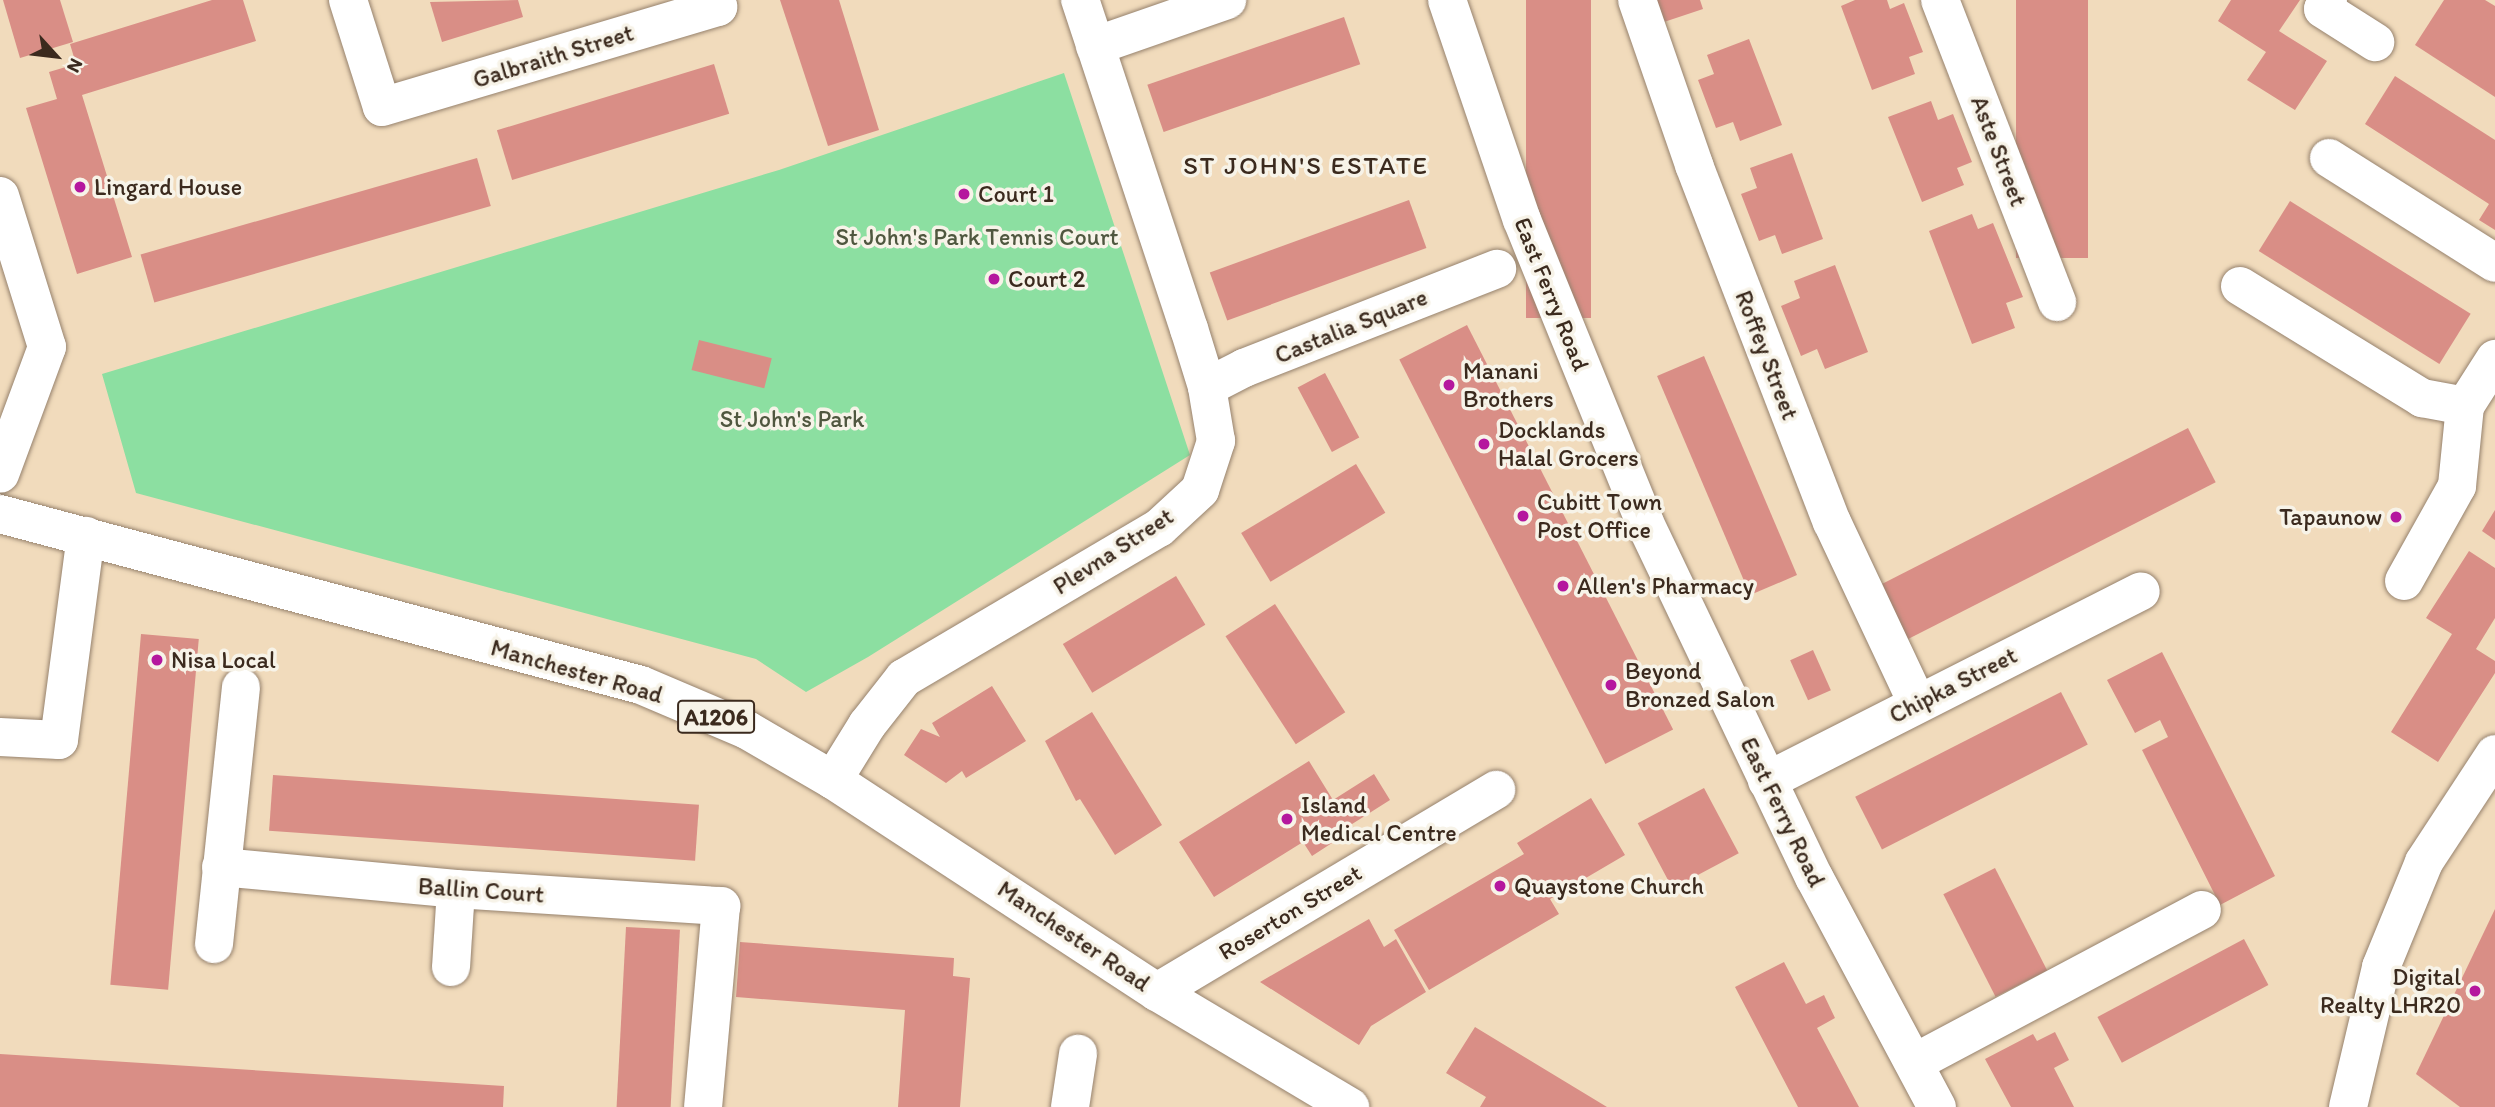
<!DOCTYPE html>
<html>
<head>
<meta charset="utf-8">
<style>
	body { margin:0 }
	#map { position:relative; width:2495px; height:1107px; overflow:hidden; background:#f1dbbc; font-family:Itim,sans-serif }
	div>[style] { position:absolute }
	.green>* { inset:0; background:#8cdfa1 }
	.building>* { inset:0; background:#d98e86; transform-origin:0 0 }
	.roads { filter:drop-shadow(0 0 2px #96826d) drop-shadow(0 0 2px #96826d) }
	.minor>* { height:38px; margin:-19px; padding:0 19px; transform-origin:19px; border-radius:19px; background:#fff }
	.major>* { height:38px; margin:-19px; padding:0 19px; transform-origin:19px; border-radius:19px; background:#fff }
	.dots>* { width:19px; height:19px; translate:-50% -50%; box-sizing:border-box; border:4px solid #f7f3e8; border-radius:50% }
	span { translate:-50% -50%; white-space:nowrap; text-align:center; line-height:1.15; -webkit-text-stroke:7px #f7f3e8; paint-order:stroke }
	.shield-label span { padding:2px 5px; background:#f7f3e8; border:2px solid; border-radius:5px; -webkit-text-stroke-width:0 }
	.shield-label { font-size:23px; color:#3b2a1e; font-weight:700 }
	.street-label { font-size:24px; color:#3b2a1e }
	.poi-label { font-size:24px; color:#3b2a1e }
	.left { translate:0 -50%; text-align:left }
	.right { translate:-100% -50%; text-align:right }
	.park-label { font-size:24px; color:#4f573f }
	.neighbourhood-label { font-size:26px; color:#3b2a1e; letter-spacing:2px }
	.north { position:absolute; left:21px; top:21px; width:70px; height:70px; -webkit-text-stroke:5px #f7f3e8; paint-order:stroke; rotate:117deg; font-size:19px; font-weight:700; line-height:28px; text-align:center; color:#3b2a1e }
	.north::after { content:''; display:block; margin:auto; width:24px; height:32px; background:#3b2a1e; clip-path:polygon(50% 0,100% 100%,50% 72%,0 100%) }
</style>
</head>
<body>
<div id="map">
	<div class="green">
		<div style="clip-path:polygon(1064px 73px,1190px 455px,868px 657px,806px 692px,756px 659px,136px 493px,102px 374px,779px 170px)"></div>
	</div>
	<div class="building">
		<div style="clip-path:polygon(3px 0,60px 0,73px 42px,20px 58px)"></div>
		<div style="clip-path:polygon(212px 0,243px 0,256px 41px,82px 95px,132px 257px,77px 274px,26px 108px,57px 99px,49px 72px,76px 64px,70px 44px)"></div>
		<div style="clip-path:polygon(518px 0,523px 17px,442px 42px,430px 2px)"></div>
		<div style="clip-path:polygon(780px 0,839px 0,879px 130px,828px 146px)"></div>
		<div style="left:1526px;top:0;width:65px;height:318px"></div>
		<div style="clip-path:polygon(1657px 0,1700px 0,1703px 9px,1664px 22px)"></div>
		<div style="clip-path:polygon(1855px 0,1887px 0,1890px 9px,1904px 3px,1923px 52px,1909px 57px,1915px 74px,1872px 90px,1841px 6px)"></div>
		<div style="left:2016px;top:0;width:72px;height:258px"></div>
		<div style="clip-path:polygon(2231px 0,2300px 0,2279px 31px,2327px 61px,2295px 110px,2247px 80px,2266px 52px,2218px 21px)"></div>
		<div style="clip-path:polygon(2444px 0,2485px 0,2495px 6px,2495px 97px,2415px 45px)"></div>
		<div style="left:1344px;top:17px;width:50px;height:208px;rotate:71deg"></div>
		<div style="clip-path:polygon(1749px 39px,1782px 125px,1740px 141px,1733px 122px,1716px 128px,1698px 80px,1714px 74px,1707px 55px)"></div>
		<div style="left:714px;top:64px;width:52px;height:227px;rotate:73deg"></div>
		<div style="clip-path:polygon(2395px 76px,2495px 140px,2495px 230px,2479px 220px,2489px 204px,2365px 124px)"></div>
		<div style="clip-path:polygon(1931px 101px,1938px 120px,1953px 114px,1972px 162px,1957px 168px,1964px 185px,1922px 202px,1888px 117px)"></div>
		<div style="clip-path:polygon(1792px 153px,1823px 239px,1782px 254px,1775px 235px,1759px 241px,1741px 194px,1757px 188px,1750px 168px)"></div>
		<div style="left:477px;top:158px;width:50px;height:350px;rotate:74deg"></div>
		<div style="left:1409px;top:200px;width:51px;height:212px;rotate:70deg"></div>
		<div style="left:2290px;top:201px;width:213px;height:59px;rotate:32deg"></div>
		<div style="clip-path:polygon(1972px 214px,1978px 229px,1993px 223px,2023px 297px,2006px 303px,2015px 328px,1972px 344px,1929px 231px)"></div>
		<div style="clip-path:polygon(1835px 265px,1868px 352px,1825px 369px,1817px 349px,1801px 356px,1781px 306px,1800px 298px,1794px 281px)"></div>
		<div style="left:1467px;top:325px;width:454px;height:76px;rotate:63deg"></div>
		<div style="left:699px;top:340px;width:75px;height:31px;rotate:14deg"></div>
		<div style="left:1704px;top:356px;width:238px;height:51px;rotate:67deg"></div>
		<div style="left:1325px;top:373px;width:73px;height:31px;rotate:62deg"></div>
		<div style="left:2188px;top:428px;width:61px;height:349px;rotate:63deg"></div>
		<div style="left:1356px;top:464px;width:57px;height:134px;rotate:59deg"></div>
		<div style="clip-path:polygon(2495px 510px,2495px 540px,2482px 531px)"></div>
		<div style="clip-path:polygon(2469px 551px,2495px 568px,2495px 618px,2476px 649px,2495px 661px,2495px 673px,2438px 762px,2391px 732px,2452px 634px,2426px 618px)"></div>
		<div style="left:1176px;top:576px;width:57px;height:132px;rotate:59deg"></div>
		<div style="left:1275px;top:604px;width:129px;height:59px;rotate:57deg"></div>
		<div style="left:141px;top:634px;width:58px;height:352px;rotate:5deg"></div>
		<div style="left:1813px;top:650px;width:44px;height:25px;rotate:66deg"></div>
		<div style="clip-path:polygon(2162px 652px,2275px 876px,2220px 905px,2142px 750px,2168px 737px,2160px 720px,2135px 733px,2107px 680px)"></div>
		<div style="clip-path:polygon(992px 686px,1026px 741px,966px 778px,962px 771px,946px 783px,904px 755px,921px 729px,940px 737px,932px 723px)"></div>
		<div style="left:2061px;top:692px;width:59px;height:231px;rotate:63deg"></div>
		<div style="clip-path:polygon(1092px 712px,1162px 825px,1115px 855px,1080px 799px,1076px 801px,1045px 741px)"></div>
		<div style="clip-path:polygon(1309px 761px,1333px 800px,1374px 774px,1390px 800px,1330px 838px,1332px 843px,1312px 856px,1303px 842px,1214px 897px,1179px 842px)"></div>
		<div style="left:273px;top:775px;width:427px;height:56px;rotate:4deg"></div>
		<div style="left:1704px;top:788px;width:74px;height:75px;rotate:62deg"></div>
		<div style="clip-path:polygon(1591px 798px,1625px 855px,1550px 899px,1559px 914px,1429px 990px,1394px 930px,1524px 854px,1517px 843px)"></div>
		<div style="left:1995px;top:868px;width:115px;height:58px;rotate:63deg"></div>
		<div style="clip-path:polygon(2495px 909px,2495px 1107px,2460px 1107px,2416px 1074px)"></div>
		<div style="clip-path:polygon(1369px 919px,1384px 947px,1396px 939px,1426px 992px,1371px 1026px,1359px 1045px,1260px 982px)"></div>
		<div style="left:626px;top:927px;width:54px;height:181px;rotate:3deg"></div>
		<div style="left:2244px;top:939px;width:52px;height:166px;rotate:62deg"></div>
		<div style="clip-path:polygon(740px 942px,954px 958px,953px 976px,970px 978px,960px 1107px,898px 1107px,905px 1010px,736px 997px)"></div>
		<div style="clip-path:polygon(1784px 962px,1806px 1004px,1824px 995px,1835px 1018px,1817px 1028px,1859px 1107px,1798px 1107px,1735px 987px)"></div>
		<div style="clip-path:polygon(1475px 1027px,1607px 1107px,1480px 1107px,1486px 1097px,1446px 1073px)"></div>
		<div style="clip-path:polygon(2055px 1032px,2069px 1060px,2054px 1068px,2074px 1107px,2011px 1107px,1985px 1059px,2033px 1034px,2037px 1041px)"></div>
		<div style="clip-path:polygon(0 1054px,504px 1086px,503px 1107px,0 1107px)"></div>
	</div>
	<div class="roads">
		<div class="minor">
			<div style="left:348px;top:0;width:112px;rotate:72.4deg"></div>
			<div style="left:382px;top:107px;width:351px;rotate:-16.6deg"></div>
			<div style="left:718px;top:7px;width:7px;rotate:-106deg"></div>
			<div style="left:1447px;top:0;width:232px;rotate:71.2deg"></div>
			<div style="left:1522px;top:220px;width:325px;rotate:67.9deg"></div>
			<div style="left:1644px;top:521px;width:395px;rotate:64.5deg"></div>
			<div style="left:1814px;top:877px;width:261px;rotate:61.9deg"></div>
			<div style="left:1637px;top:0;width:175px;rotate:70.9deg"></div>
			<div style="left:1694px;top:165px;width:383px;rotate:68.9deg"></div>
			<div style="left:1832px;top:522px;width:200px;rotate:64.8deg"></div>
			<div style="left:1940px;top:0;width:324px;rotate:68.8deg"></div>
			<div style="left:2328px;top:0;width:10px;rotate:119deg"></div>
			<div style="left:2323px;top:9px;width:62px;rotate:32.4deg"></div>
			<div style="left:1095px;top:46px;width:140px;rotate:-19.2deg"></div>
			<div style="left:2329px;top:158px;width:196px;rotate:32.3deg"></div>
			<div style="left:0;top:196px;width:158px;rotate:72.7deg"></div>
			<div style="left:47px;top:347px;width:135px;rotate:110.3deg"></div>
			<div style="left:2240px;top:286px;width:214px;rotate:31.6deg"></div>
			<div style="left:2422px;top:398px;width:44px;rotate:10.5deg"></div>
			<div style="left:1207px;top:387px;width:42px;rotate:-27.2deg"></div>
			<div style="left:1244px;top:368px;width:272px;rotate:-21.4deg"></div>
			<div style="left:2404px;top:581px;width:109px;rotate:-60.8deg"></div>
			<div style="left:2457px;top:486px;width:80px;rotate:-84.3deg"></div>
			<div style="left:2465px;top:406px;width:56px;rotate:-57.4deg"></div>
			<div style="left:0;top:737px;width:59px;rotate:2.9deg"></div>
			<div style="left:59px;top:740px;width:206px;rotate:-82.5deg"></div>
			<div style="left:833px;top:780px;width:65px;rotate:-58.3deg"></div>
			<div style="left:867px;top:725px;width:60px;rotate:-51.8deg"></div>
			<div style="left:904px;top:678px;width:296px;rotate:-30.5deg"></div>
			<div style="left:1159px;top:528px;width:56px;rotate:-42.8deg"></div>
			<div style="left:1200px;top:490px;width:52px;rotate:-71.9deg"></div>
			<div style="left:1216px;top:441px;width:55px;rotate:-99.5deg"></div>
			<div style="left:1207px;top:387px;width:61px;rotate:-107.2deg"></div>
			<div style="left:1189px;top:329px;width:347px;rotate:-108.3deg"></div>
			<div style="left:1767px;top:781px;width:419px;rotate:-26.9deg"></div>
			<div style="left:221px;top:867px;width:236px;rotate:5.3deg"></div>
			<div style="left:456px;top:889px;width:266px;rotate:3.7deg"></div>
			<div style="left:721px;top:906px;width:202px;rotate:95.1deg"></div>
			<div style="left:214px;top:944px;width:258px;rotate:-84deg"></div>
			<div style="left:451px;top:967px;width:78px;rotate:-86.3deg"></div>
			<div style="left:1157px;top:992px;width:395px;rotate:-30.8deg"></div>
			<div style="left:1914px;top:1063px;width:326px;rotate:-28deg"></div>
			<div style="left:1070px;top:1107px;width:54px;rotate:-81.4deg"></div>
			<div style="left:2348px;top:1107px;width:144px;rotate:-76.7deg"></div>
			<div style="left:2381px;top:967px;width:113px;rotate:-67.7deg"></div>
			<div style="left:2424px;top:862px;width:129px;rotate:-56.7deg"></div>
		</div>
		<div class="major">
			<div style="left:0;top:514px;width:663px;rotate:14.94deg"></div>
			<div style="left:641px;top:685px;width:115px;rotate:23deg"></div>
			<div style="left:747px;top:730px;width:99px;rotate:30.2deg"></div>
			<div style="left:833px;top:780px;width:387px;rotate:33.2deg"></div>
			<div style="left:1157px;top:992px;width:225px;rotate:30.8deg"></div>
		</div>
	</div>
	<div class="dots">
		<div style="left:80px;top:187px;background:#b5179e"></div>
		<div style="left:964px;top:194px;background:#b5179e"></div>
		<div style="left:994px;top:279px;background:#b5179e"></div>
		<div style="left:1449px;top:385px;background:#b5179e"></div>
		<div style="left:1484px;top:444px;background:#b5179e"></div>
		<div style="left:1523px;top:516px;background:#b5179e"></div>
		<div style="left:2396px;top:517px;background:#b5179e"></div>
		<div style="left:1563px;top:586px;background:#b5179e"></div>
		<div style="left:157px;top:660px;background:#b5179e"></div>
		<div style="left:1611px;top:685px;background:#b5179e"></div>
		<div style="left:1287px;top:819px;background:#b5179e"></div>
		<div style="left:1500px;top:886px;background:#b5179e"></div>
		<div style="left:2475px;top:991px;background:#b5179e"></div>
	</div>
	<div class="shield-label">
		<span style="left:716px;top:717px">A1206</span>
	</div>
	<div class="street-label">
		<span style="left:553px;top:56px;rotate:-17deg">Galbraith Street</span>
		<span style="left:1999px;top:151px;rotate:69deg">Aste Street</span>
		<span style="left:1552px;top:294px;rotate:68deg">East Ferry Road</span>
		<span style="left:1351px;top:326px;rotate:-22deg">Castalia Square</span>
		<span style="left:1767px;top:355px;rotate:69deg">Roffey Street</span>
		<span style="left:1113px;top:551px;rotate:-33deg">Plevna Street</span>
		<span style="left:577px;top:671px;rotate:16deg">Manchester Road</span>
		<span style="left:1953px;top:685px;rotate:-27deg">Chipka Street</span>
		<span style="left:1783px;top:812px;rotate:64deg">East Ferry Road</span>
		<span style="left:481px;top:890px;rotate:4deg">Ballin Court</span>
		<span style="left:1290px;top:912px;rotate:-31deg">Roserton Street</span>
		<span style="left:1074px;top:936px;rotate:34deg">Manchester Road</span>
	</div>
	<div class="poi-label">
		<span class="left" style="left:94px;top:187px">Lingard House</span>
		<span class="left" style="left:978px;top:194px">Court 1</span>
		<span class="left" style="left:1008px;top:279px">Court 2</span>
		<span class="left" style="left:1463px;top:385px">Manani<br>Brothers</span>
		<span class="left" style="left:1498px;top:444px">Docklands<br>Halal Grocers</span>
		<span class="left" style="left:1537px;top:516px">Cubitt Town<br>Post Office</span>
		<span class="right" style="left:2382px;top:517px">Tapaunow</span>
		<span class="left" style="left:1577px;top:586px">Allen's Pharmacy</span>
		<span class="left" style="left:171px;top:660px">Nisa Local</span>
		<span class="left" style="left:1625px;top:685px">Beyond<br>Bronzed Salon</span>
		<span class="left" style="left:1301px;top:819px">Island<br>Medical Centre</span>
		<span class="left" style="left:1514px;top:886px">Quaystone Church</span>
		<span class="right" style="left:2461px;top:991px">Digital<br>Realty LHR20</span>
	</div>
	<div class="park-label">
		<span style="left:977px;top:237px">St John's Park Tennis Court</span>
		<span style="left:792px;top:419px">St John's Park</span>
	</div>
	<div class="neighbourhood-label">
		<span style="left:1306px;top:166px">ST JOHN'S ESTATE</span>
	</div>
	<div class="north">N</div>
</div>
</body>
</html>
